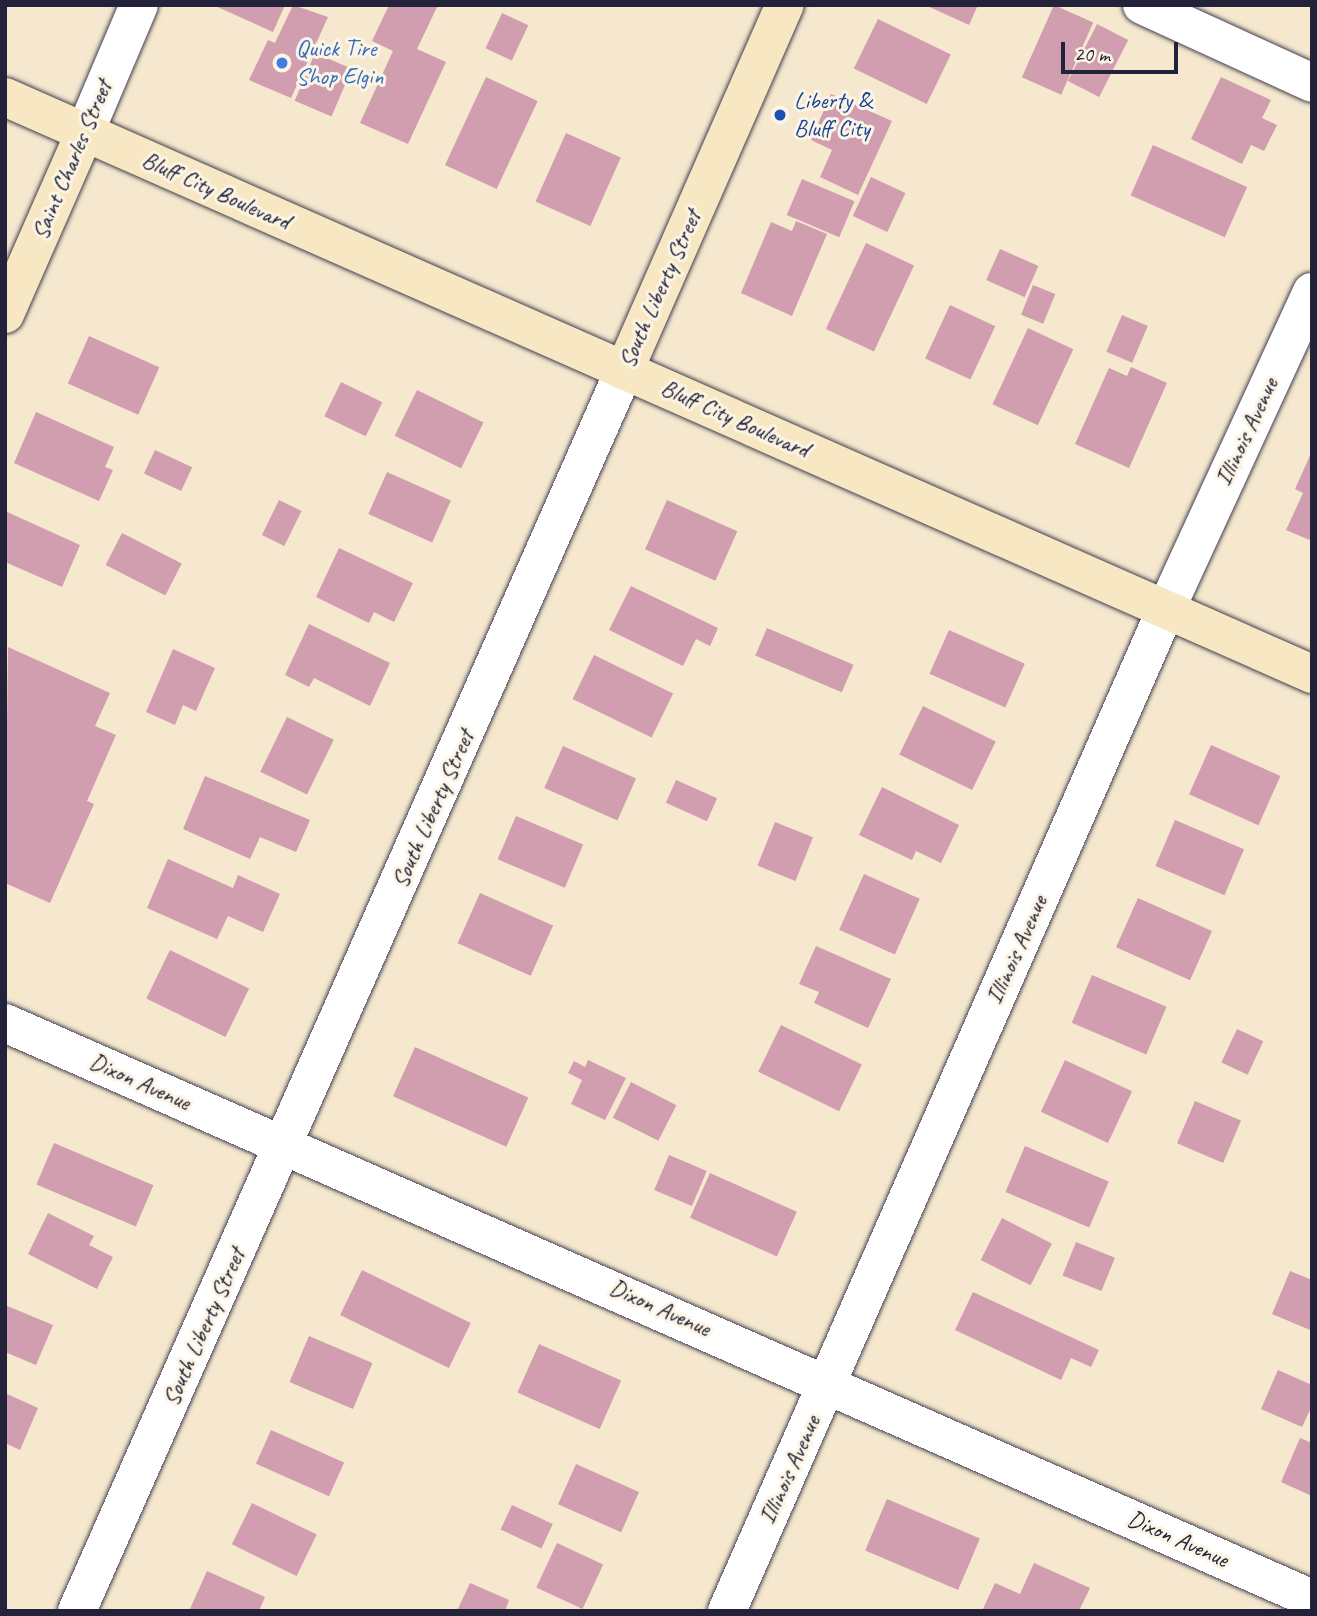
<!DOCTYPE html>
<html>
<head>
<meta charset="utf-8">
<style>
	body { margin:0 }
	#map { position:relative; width:1317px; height:1616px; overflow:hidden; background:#f6e8ce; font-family:Caveat,sans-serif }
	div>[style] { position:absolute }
	.building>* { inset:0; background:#d09eae; transform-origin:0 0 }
	.roads { filter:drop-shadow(0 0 2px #424051) drop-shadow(0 0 2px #424051) }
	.minor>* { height:38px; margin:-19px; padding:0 19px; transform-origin:19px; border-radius:19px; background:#fff }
	.secondary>* { height:38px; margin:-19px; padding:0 19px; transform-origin:19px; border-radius:19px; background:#f8e7c3 }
	.dots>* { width:19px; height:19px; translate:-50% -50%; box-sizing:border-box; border:4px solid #fcf5e5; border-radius:50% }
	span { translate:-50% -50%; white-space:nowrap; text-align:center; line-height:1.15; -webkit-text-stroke:6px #fcf5e5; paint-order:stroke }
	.shop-label { font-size:24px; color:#366cbe }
	.left { translate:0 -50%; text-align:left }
	.transit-label { font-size:24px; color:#164399 }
	.street-label { font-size:24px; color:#22223b }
	.frame { position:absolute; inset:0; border:7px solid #22223b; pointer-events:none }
	.scale { position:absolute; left:1061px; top:42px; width:117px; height:32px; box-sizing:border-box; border:4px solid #22223b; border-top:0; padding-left:9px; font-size:21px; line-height:24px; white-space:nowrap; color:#22223b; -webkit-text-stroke:5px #fcf5e5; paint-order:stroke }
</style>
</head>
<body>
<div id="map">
	<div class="building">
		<div style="clip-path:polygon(213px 5px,285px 5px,273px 32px)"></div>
		<div style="clip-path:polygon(293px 5px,328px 17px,291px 98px,249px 80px,268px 40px,275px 43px)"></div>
		<div style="clip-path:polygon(389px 5px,438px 5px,417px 49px,446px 62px,408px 144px,360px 123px,393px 51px,372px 41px)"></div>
		<div style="clip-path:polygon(925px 5px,978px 5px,969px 25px)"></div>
		<div style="left:1054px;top:5px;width:43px;height:79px;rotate:24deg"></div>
		<div style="left:502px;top:13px;width:29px;height:39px;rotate:25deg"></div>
		<div style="left:878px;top:19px;width:81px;height:55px;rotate:26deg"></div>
		<div style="left:1097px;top:24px;width:35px;height:64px;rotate:27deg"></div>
		<div style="left:315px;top:53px;width:40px;height:52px;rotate:23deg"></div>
		<div style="left:486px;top:77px;width:57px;height:97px;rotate:25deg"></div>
		<div style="clip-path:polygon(1221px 77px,1271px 100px,1262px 118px,1277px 125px,1264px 151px,1251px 145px,1242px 164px,1191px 139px)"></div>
		<div style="clip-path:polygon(831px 94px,892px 121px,858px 195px,820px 177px,832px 150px,811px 140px)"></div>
		<div style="left:566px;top:133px;width:60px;height:75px;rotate:24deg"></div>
		<div style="left:1153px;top:145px;width:103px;height:55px;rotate:24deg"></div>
		<div style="left:871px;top:177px;width:38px;height:43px;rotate:25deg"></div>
		<div style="left:802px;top:179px;width:57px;height:39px;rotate:23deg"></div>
		<div style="clip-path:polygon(796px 221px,827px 234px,792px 316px,741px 293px,771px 222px,792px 231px)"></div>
		<div style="left:866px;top:243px;width:53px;height:95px;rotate:25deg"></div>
		<div style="left:1000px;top:249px;width:42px;height:34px;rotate:24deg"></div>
		<div style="left:1033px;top:285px;width:24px;height:32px;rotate:22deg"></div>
		<div style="left:950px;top:305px;width:50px;height:59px;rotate:25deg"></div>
		<div style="left:1122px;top:315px;width:28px;height:40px;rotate:23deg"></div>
		<div style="left:1028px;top:328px;width:50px;height:84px;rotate:25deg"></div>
		<div style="left:89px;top:336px;width:77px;height:52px;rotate:24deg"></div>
		<div style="clip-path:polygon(1131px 367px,1167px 383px,1129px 468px,1075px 444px,1109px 368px,1127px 376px)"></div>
		<div style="left:341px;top:382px;width:46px;height:38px;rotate:26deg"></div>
		<div style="left:417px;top:390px;width:74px;height:51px;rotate:26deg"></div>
		<div style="clip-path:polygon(36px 412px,114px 447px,105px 467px,113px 470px,99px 501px,14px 463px)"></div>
		<div style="left:155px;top:450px;width:41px;height:26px;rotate:25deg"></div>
		<div style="clip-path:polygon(1312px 451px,1312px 541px,1286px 530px,1303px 493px,1295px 489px)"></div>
		<div style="left:387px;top:472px;width:70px;height:46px;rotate:24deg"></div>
		<div style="left:279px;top:500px;width:25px;height:39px;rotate:26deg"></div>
		<div style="left:667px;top:500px;width:77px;height:54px;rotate:24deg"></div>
		<div style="clip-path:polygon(5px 511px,80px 545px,62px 587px,5px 562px)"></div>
		<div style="left:122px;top:533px;width:67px;height:36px;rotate:27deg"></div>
		<div style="clip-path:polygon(339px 548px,413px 583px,394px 622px,374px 612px,369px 623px,316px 597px)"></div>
		<div style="clip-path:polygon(631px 586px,718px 628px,710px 646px,696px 639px,683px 666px,609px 630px)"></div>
		<div style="clip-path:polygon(309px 624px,390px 663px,370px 706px,314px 678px,309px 687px,285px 675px)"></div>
		<div style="left:767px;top:628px;width:94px;height:30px;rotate:23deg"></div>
		<div style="left:949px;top:630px;width:83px;height:48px;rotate:24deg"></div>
		<div style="clip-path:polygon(8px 647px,110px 693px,95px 726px,116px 735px,87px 801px,94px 804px,50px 903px,5px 883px)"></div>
		<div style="clip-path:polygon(173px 649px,215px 668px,196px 711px,183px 705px,175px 725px,146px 712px)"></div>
		<div style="left:594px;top:655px;width:88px;height:49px;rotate:26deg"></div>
		<div style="left:923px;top:706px;width:81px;height:54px;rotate:26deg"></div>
		<div style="left:287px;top:717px;width:52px;height:61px;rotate:26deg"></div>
		<div style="left:1211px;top:745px;width:76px;height:54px;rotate:24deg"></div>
		<div style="left:563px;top:746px;width:80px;height:46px;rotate:24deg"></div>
		<div style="clip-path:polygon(205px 776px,310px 820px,296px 852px,260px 837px,250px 859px,183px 829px)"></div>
		<div style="left:676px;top:780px;width:45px;height:25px;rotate:24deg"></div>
		<div style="clip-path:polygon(882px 787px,959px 825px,941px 863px,916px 851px,912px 860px,859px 835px)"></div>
		<div style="left:516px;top:816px;width:73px;height:47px;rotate:23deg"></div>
		<div style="left:1175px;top:820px;width:75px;height:50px;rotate:23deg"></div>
		<div style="left:775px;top:822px;width:41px;height:47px;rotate:22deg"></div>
		<div style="clip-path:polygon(168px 859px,233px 888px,238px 875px,280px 894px,263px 932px,228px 916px,217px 939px,147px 908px)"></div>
		<div style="left:864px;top:874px;width:61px;height:61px;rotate:24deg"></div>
		<div style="left:480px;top:893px;width:80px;height:55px;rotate:24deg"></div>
		<div style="left:1138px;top:898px;width:81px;height:54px;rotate:24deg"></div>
		<div style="clip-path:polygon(816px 946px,891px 979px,868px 1028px,814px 1003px,819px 992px,799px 984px)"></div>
		<div style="left:170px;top:950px;width:88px;height:54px;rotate:26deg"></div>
		<div style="left:1092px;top:975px;width:81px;height:52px;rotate:23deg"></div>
		<div style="left:781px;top:1025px;width:90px;height:52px;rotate:26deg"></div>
		<div style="left:1237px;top:1029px;width:29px;height:37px;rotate:25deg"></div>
		<div style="left:415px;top:1047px;width:124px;height:54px;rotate:24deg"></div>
		<div style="clip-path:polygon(588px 1060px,626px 1078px,605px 1120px,571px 1104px,582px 1080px,568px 1073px,574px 1061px,585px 1067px)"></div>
		<div style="left:1065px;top:1060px;width:74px;height:57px;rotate:25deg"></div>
		<div style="left:631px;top:1082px;width:51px;height:40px;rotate:27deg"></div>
		<div style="left:1195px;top:1101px;width:50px;height:46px;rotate:23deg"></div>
		<div style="left:54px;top:1143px;width:108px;height:45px;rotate:23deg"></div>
		<div style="left:1025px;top:1146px;width:91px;height:50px;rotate:23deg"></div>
		<div style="left:669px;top:1155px;width:41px;height:38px;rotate:23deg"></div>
		<div style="left:710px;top:1173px;width:95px;height:49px;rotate:24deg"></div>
		<div style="clip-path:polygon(48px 1213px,94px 1236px,89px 1245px,113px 1257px,97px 1289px,28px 1254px)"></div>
		<div style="left:1002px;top:1218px;width:56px;height:47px;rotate:27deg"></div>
		<div style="left:1076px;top:1242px;width:42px;height:36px;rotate:22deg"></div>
		<div style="left:362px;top:1270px;width:121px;height:50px;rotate:26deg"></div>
		<div style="clip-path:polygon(1290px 1271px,1312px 1280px,1310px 1330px,1272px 1314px)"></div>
		<div style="clip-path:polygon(973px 1292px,1099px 1350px,1091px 1367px,1071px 1358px,1061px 1380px,955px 1330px)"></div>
		<div style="clip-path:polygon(5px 1305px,53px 1325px,36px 1365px,5px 1352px)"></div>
		<div style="left:309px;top:1336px;width:69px;height:50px;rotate:23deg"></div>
		<div style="left:539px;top:1344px;width:90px;height:53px;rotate:24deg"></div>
		<div style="clip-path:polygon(1278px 1370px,1312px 1385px,1312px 1406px,1302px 1427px,1261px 1409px)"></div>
		<div style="clip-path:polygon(5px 1393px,38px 1408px,20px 1450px,5px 1443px)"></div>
		<div style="left:271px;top:1430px;width:80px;height:37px;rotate:24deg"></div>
		<div style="clip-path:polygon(1300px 1438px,1312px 1443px,1312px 1496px,1281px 1482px)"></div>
		<div style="left:576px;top:1464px;width:69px;height:44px;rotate:24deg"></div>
		<div style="left:887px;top:1499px;width:101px;height:56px;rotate:23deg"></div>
		<div style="left:252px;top:1503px;width:72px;height:46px;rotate:26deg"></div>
		<div style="left:512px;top:1505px;width:45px;height:27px;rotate:25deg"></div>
		<div style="left:557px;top:1543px;width:51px;height:49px;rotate:25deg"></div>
		<div style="clip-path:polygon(1034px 1563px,1090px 1588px,1079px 1611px,982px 1611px,995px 1583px,1020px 1594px)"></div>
		<div style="clip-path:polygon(207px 1571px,265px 1597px,259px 1611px,189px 1611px)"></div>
		<div style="clip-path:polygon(470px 1583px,509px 1600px,505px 1611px,457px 1611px)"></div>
	</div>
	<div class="roads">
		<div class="minor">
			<div style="left:1142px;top:5px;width:187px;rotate:24.6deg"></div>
			<div style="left:85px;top:132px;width:138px;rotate:-67deg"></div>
			<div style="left:5px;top:1023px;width:1428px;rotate:23.78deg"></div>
			<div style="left:77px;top:1611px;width:1355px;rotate:-66.2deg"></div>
			<div style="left:727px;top:1611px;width:1094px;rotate:-66.34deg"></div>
			<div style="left:1166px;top:609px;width:349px;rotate:-65.3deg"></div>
		</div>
		<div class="secondary">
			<div style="left:5px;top:97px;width:1429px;rotate:23.82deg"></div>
			<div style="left:5px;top:314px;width:199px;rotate:-66.3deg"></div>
			<div style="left:624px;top:371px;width:400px;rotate:-66.3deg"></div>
		</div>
	</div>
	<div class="dots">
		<div style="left:282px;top:63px;background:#3f7fe0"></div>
		<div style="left:780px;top:115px;background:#1a4fb4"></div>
	</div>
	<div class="shop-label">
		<span class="left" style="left:296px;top:63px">Quick Tire<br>Shop Elgin</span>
	</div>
	<div class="transit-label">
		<span class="left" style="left:794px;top:115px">Liberty &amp;<br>Bluff City</span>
	</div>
	<div class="street-label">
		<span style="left:72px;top:160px;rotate:-67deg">Saint Charles Street</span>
		<span style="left:216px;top:191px;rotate:24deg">Bluff City Boulevard</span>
		<span style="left:660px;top:289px;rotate:-66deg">South Liberty Street</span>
		<span style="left:735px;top:419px;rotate:24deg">Bluff City Boulevard</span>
		<span style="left:1247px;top:432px;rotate:-65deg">Illinois Avenue</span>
		<span style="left:433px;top:809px;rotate:-66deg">South Liberty Street</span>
		<span style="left:1017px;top:950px;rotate:-66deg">Illinois Avenue</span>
		<span style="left:140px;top:1082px;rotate:24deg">Dixon Avenue</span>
		<span style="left:660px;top:1308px;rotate:24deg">Dixon Avenue</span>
		<span style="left:204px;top:1327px;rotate:-66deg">South Liberty Street</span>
		<span style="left:790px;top:1470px;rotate:-66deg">Illinois Avenue</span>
		<span style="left:1178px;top:1539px;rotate:24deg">Dixon Avenue</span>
	</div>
	<div class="frame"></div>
	<div class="scale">20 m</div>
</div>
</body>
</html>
